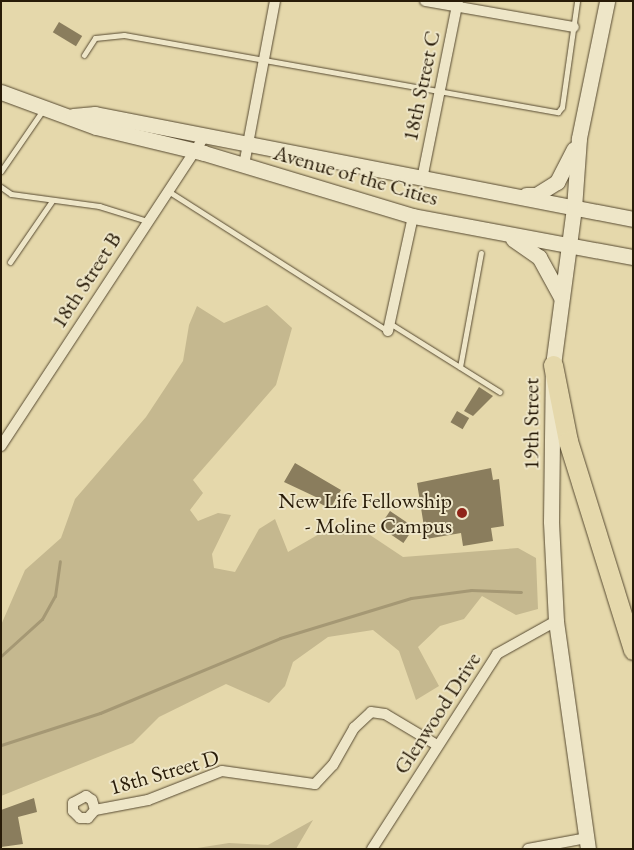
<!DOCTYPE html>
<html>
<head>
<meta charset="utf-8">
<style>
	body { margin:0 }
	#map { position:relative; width:634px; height:850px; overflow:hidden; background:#e5d8ab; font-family:"EB Garamond",serif }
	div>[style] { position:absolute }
	.green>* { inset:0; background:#c5b88f }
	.stream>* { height:3px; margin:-1.5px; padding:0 1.5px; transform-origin:1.5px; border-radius:1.5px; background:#a59874 }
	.building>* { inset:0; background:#8a7d5d; transform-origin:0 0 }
	.roads { filter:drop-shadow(0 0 1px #574a31) drop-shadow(0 0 1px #574a31) }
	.service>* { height:5px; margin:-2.5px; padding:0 2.5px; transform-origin:2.5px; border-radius:2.5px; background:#eee6c8 }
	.minor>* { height:10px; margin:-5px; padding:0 5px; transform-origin:5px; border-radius:5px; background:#eee6c8 }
	.secondary>* { height:15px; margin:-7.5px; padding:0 7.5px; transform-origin:7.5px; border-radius:7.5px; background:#eee6c8 }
	.motorway>* { height:19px; margin:-9.5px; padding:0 9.5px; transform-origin:9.5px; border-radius:9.5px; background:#e5d8ab }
	.dots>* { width:14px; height:14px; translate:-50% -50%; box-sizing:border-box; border:2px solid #eee6c8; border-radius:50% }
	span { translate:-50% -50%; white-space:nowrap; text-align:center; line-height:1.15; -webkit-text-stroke:4px #eee6c8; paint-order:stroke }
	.street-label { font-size:22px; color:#281b08 }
	.poi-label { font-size:22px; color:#281b08 }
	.right { translate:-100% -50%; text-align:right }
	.frame { position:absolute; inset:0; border:2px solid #281b08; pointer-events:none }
</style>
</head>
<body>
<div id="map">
	<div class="green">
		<div style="clip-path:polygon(267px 305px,292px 328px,276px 385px,193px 480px,203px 493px,190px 510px,198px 521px,218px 513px,231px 515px,212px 554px,214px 568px,235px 572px,259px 529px,275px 519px,288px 552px,321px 533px,358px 527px,403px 557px,518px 548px,536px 558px,538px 609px,516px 615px,482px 596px,464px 619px,440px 626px,418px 647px,439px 686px,416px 700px,399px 651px,373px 630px,328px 637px,293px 662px,285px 686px,269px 703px,226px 684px,159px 717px,133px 743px,1px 796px,1px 625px,25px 570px,61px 538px,75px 499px,146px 417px,183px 361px,189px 325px,197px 306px,224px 323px)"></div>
		<div style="clip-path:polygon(313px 820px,296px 849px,191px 849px,229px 843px,268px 845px)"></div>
	</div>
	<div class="stream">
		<div style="left:1px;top:656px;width:55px;rotate:-42.1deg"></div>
		<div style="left:42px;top:619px;width:26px;rotate:-61deg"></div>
		<div style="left:55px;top:596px;width:35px;rotate:-82deg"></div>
		<div style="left:1px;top:745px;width:104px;rotate:-17.9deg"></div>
		<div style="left:100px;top:713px;width:195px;rotate:-22.6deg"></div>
		<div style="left:280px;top:638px;width:137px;rotate:-17deg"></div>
		<div style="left:411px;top:598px;width:61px;rotate:-7.6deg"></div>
		<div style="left:471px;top:590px;width:50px;rotate:2.3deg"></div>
	</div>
	<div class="building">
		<div style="left:59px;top:22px;width:27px;height:12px;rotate:31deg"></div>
		<div style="clip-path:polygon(479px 387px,493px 396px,473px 416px,464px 411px)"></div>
		<div style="left:457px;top:411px;width:14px;height:13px;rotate:30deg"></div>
		<div style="clip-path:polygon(295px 463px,341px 490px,330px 509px,316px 501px,318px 498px,284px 482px)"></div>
		<div style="clip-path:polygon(491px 468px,493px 480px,499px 479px,504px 526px,491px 528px,493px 541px,463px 546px,461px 533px,426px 539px,417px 483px)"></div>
		<div style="left:390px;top:511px;width:29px;height:19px;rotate:34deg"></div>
		<div style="clip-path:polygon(34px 798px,37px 812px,18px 817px,23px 844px,1px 847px,1px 810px)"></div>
	</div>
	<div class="roads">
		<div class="service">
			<div style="left:84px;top:55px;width:20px;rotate:-57deg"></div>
			<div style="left:95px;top:38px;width:29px;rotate:-6deg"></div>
			<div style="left:124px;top:35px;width:441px;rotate:10.1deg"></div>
			<div style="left:558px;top:112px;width:6px;rotate:-51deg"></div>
			<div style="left:562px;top:107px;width:107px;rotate:-81.9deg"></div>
			<div style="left:1px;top:171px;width:74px;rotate:-55.5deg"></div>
			<div style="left:1px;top:187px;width:12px;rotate:35deg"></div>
			<div style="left:11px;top:194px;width:89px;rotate:7.8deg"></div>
			<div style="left:99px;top:206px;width:50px;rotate:17.4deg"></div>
			<div style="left:168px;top:191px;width:261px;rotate:32.5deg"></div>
			<div style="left:10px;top:262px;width:74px;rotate:-55.5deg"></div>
			<div style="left:391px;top:324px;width:128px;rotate:32deg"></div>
			<div style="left:460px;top:367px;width:116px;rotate:-79.6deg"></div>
		</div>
		<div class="minor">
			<div style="left:425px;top:1px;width:151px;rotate:9.9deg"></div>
			<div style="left:244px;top:165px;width:167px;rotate:-79.3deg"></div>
			<div style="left:422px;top:179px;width:182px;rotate:-78.6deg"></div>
			<div style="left:388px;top:331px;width:118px;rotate:-77.7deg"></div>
			<div style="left:1px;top:446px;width:370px;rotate:-56.7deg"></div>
			<div style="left:95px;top:810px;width:11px;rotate:131deg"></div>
			<div style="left:88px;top:818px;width:8px;rotate:180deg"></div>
			<div style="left:80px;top:818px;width:10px;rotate:-135deg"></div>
			<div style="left:73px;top:811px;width:8px;rotate:-90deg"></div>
			<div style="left:73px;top:803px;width:15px;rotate:-28deg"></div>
			<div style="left:86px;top:796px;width:7px;rotate:34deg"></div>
			<div style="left:92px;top:800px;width:10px;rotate:73deg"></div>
			<div style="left:95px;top:810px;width:54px;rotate:-10.7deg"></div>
			<div style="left:148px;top:800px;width:79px;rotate:-21.4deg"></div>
			<div style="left:222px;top:771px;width:94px;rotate:8deg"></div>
			<div style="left:315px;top:784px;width:26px;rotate:-47deg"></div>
			<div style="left:333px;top:765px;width:43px;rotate:-60.4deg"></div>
			<div style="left:354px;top:728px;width:23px;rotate:-43deg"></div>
			<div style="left:371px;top:712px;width:14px;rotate:8deg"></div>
			<div style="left:385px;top:714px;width:61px;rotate:30.8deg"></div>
			<div style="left:372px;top:849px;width:232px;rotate:-57.3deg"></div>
			<div style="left:497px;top:654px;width:68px;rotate:-29.2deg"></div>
			<div style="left:528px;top:849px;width:59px;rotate:-10.7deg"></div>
		</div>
		<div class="secondary">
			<div style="left:1px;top:92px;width:101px;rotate:20.2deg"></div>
			<div style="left:96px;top:127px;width:111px;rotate:13.5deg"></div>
			<div style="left:204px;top:153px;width:218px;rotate:16.8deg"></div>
			<div style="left:413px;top:216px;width:224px;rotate:10.6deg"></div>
			<div style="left:73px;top:116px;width:22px;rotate:-5deg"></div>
			<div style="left:95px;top:114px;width:548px;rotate:11.04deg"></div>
			<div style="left:526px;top:195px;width:10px"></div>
			<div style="left:536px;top:195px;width:25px;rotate:-32deg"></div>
			<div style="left:557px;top:182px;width:37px;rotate:-63deg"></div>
			<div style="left:513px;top:239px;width:32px;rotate:35deg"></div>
			<div style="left:539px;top:257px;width:46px;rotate:61.2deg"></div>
			<div style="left:588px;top:849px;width:230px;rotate:-98deg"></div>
			<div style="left:556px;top:621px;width:100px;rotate:-92.9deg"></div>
			<div style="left:551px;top:521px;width:156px;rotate:-89.3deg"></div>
			<div style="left:553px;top:365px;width:158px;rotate:-82.4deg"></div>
			<div style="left:574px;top:208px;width:70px;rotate:-85.9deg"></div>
			<div style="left:579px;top:138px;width:140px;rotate:-78.4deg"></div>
		</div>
		<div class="motorway">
			<div style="left:553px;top:365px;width:77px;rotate:78.8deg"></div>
			<div style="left:568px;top:441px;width:219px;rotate:72.7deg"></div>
		</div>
	</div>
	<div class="dots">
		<div style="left:462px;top:513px;background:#8f2418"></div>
	</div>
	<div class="street-label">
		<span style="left:421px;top:86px;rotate:-78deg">18th Street C</span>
		<span style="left:356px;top:175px;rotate:16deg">Avenue of the Cities</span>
		<span style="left:86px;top:280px;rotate:-57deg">18th Street B</span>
		<span style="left:531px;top:424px;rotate:-90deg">19th Street</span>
		<span style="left:437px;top:713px;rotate:-57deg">Glenwood Drive</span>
		<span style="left:164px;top:772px;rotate:-16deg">18th Street D</span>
	</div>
	<div class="poi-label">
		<span class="right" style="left:452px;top:513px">New Life Fellowship<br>- Moline Campus</span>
	</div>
	<div class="frame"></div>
</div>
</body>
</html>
